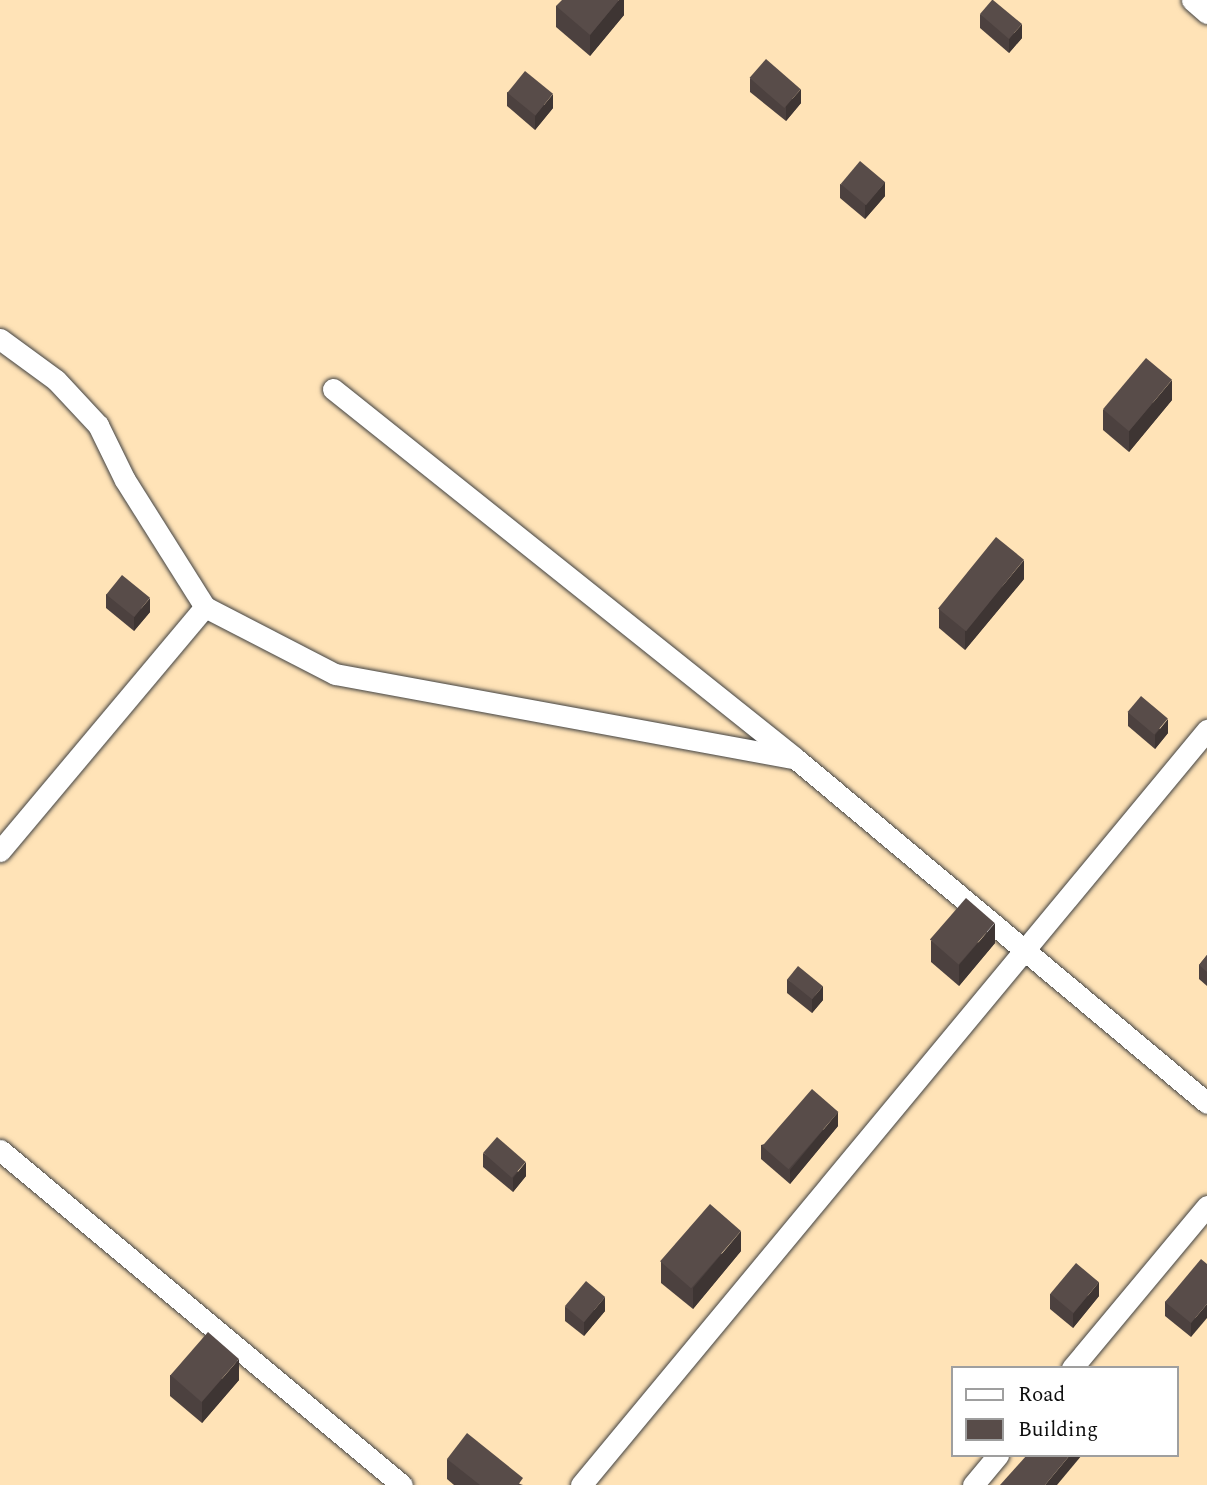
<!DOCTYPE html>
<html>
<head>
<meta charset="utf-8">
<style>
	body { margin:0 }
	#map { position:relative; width:1207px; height:1485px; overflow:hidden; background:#fff9ef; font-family:Spectral,serif }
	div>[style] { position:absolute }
	.sand>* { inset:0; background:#ffe3b7 }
	.roads { filter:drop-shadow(0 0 2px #414141) drop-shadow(0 0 2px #414141) }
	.minor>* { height:21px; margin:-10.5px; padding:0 10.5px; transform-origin:10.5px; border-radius:10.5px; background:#fff }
	.wall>* { inset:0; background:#4c413f }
	.shaded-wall>* { inset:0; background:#3e3533 }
	.building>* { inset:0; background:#584c49; transform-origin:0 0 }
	span { translate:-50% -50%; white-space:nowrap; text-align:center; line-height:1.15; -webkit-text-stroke:7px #fff; paint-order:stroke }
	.legend { position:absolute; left:951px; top:1366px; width:228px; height:91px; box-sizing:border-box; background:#fff; border:2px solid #9f9f9f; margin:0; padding:9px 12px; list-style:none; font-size:21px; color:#0e0e0e }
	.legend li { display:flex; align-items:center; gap:14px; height:35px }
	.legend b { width:35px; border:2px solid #9f9f9f }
</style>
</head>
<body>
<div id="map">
	<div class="sand">
		<div style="clip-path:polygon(evenodd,0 0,1207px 0,1207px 1485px,0 1485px,0 0,953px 1368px,1177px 1368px,1177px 1455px,953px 1455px,953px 1368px)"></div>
	</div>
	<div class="roads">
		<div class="minor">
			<div style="left:1192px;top:0;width:20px;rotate:41deg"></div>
			<div style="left:0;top:339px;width:69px;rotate:36.2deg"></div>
			<div style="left:56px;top:380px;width:62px;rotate:47deg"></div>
			<div style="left:98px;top:425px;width:61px;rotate:63.9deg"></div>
			<div style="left:125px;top:480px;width:150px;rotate:57.8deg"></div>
			<div style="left:205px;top:607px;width:146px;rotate:27.3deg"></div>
			<div style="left:335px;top:674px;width:466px;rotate:10.4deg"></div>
			<div style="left:333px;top:389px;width:591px;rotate:38.61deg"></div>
			<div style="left:795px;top:758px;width:537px;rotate:39.94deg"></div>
			<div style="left:0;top:851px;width:319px;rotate:-50deg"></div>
			<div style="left:0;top:1150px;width:523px;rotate:39.81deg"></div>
			<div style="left:1072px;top:1368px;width:211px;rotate:-50.2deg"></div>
			<div style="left:581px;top:1485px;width:981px;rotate:-50.34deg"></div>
			<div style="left:973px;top:1485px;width:39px;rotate:-50deg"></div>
		</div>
	</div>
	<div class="wall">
		<div style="clip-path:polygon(624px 0,624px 15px,590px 56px,556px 27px,556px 6px)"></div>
		<div style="clip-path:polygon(980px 14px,1022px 38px,1009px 53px,980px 28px)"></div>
		<div style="clip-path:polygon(750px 78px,801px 103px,786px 121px,750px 92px)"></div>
		<div style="clip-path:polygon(507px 92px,553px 108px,535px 130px,507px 106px)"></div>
		<div style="clip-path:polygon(840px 184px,885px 196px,865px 219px,840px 198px)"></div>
		<div style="clip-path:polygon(1172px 400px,1129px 452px,1103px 430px,1103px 410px)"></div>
		<div style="clip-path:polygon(1024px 579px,965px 650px,939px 628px,939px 609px)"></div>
		<div style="clip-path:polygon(106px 594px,150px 612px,134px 631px,106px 608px)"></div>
		<div style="clip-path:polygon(1128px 712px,1168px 733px,1155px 749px,1128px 726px)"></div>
		<div style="clip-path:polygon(931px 941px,995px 943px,959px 986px,931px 962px)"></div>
		<div style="clip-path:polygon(1207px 955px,1207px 986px,1199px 979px,1199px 965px)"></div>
		<div style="clip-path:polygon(787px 979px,823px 1000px,812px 1013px,787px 993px)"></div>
		<div style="clip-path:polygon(838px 1126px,790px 1184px,761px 1159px,761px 1145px)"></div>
		<div style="clip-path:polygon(483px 1153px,526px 1176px,513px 1192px,483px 1167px)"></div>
		<div style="clip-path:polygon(741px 1251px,693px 1309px,661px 1283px,661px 1262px)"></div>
		<div style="clip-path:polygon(1207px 1264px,1191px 1337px,1165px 1316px,1165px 1302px)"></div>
		<div style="clip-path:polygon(1050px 1294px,1099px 1296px,1073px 1328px,1050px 1309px)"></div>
		<div style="clip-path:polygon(565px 1307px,605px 1311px,584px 1336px,565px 1321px)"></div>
		<div style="clip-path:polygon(170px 1375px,239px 1380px,202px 1423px,170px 1396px)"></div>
		<div style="clip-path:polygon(447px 1459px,523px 1485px,454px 1485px,447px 1479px)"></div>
	</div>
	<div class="shaded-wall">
		<div style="clip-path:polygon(619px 0,624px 0,624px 15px,590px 56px,590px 35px)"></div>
		<div style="clip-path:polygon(1022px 24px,1022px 38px,1009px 53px,1009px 39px)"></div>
		<div style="clip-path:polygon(801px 89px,801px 103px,786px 121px,786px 106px)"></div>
		<div style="clip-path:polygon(553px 94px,553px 108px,535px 130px,535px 116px)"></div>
		<div style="clip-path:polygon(885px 182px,885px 196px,865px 219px,865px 205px)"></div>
		<div style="clip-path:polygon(1172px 380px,1172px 400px,1129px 452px,1129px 431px)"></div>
		<div style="clip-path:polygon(1024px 560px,1024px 579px,965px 650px,965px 631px)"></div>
		<div style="clip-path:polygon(150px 598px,150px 612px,134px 631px,134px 617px)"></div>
		<div style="clip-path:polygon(1168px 719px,1168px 733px,1155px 749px,1155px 735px)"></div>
		<div style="clip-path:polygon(995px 923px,995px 943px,959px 986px,959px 965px)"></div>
		<div style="clip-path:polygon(823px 986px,823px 1000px,812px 1013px,812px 999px)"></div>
		<div style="clip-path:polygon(838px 1112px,838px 1126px,790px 1184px,790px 1170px)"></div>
		<div style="clip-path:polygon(526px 1162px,526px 1176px,513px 1192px,513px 1178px)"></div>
		<div style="clip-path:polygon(741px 1231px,741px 1251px,693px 1309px,693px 1288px)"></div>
		<div style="clip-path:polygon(1099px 1282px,1099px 1296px,1073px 1328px,1073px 1314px)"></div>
		<div style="clip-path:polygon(605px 1297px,605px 1311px,584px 1336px,584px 1322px)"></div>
		<div style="clip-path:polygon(1207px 1304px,1207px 1318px,1191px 1337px,1191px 1323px)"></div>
		<div style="clip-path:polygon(239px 1359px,239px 1380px,202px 1423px,202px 1402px)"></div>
		<div style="clip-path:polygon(1070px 1455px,1082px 1455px,1057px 1485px,1045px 1485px)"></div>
	</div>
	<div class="building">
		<div style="clip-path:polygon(562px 0,619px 0,590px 35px,556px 6px)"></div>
		<div style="clip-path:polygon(992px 0,993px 0,1022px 24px,1009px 39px,980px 14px)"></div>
		<div style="left:766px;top:59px;width:46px;height:25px;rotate:41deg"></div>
		<div style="left:525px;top:71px;width:36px;height:28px;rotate:39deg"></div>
		<div style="left:860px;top:161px;width:33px;height:30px;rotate:40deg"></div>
		<div style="left:1146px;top:358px;width:34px;height:67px;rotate:40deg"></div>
		<div style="left:996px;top:537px;width:36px;height:92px;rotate:39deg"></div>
		<div style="left:122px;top:575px;width:36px;height:25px;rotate:39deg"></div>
		<div style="left:1141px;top:696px;width:35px;height:21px;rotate:40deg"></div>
		<div style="left:966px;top:898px;width:38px;height:55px;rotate:41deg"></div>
		<div style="clip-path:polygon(1207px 955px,1207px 972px,1199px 965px)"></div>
		<div style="left:798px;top:966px;width:32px;height:17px;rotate:39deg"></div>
		<div style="left:812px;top:1089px;width:35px;height:76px;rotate:41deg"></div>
		<div style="left:497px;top:1137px;width:38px;height:21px;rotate:41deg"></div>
		<div style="left:710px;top:1204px;width:41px;height:76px;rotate:41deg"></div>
		<div style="clip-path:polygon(1201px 1259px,1207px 1264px,1207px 1304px,1191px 1323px,1165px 1302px)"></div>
		<div style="left:1076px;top:1263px;width:30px;height:40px;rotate:40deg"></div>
		<div style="left:586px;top:1281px;width:25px;height:33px;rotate:40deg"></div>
		<div style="left:208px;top:1332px;width:41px;height:57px;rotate:41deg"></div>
		<div style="clip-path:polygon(467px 1433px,523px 1478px,518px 1485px,480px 1485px,447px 1459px)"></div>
		<div style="clip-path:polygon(1027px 1455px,1070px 1455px,1045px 1485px,1000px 1485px)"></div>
	</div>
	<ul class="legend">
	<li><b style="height:9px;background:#fff"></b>Road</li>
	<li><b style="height:19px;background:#584c49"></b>Building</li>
	</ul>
</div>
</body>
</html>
